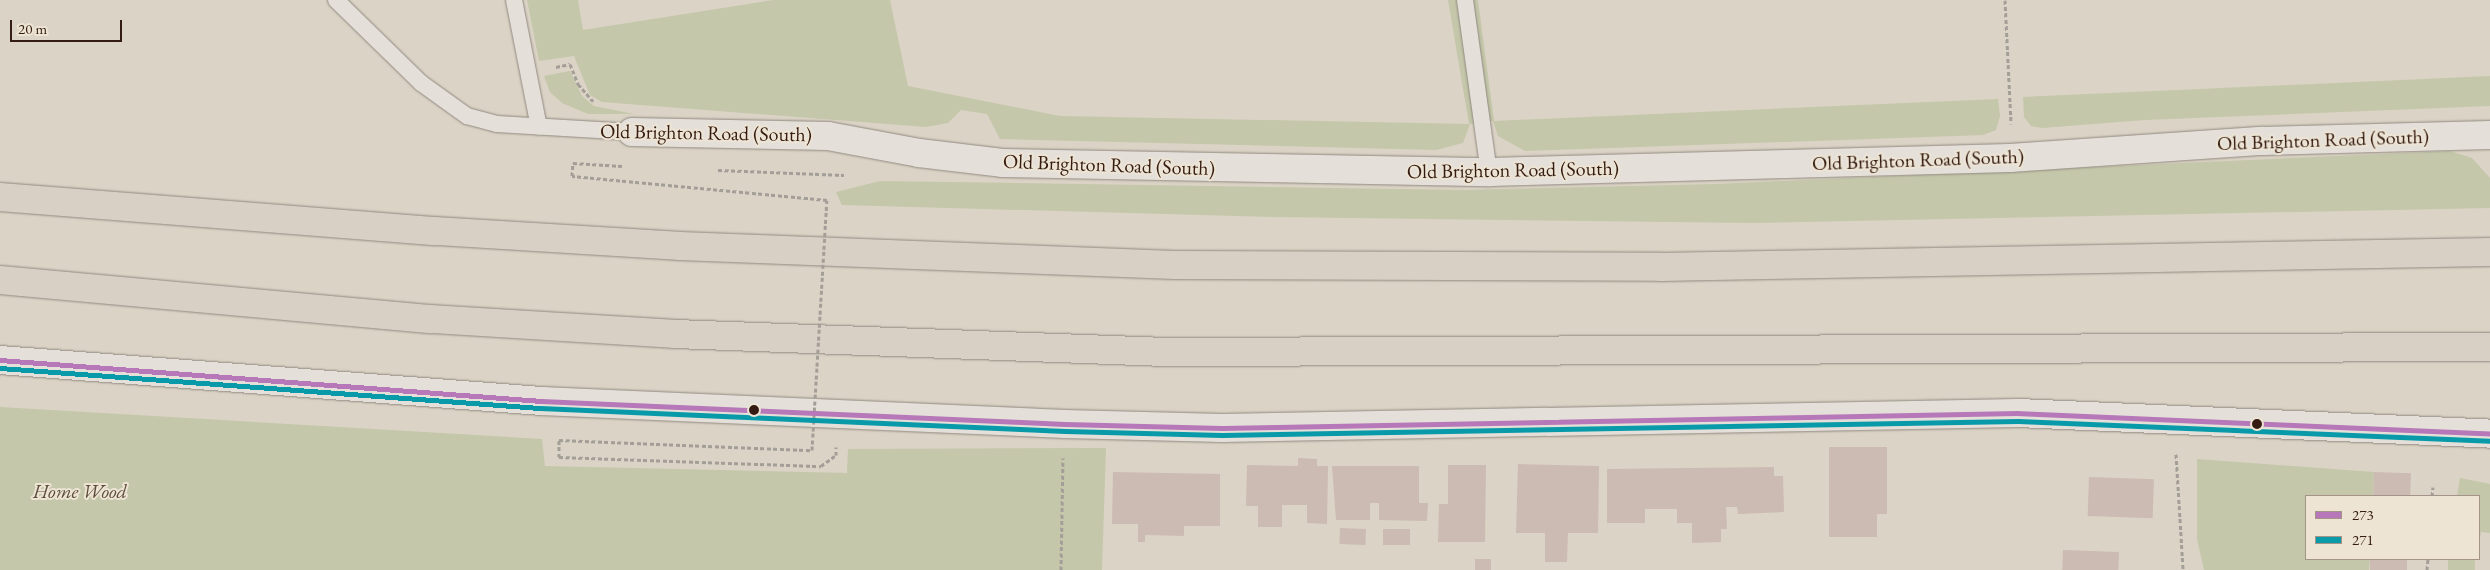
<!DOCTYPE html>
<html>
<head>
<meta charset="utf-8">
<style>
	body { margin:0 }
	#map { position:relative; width:2490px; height:570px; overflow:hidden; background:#dbd3c5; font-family:"EB Garamond",serif }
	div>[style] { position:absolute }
	.green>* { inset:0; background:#c4c7a9; transform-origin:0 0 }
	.building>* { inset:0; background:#ccbbb2; transform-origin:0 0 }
	.path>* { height:3px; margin-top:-1.5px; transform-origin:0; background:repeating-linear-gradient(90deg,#a49e98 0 4px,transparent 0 6.5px) }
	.roads { filter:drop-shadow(0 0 1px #918981) drop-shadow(0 0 1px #918981) }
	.service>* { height:16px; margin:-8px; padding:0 8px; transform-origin:8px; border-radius:8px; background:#e4e0d9 }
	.minor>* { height:28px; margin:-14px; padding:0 14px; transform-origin:14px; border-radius:14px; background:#e4e0d9 }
	.tertiary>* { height:28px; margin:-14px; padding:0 14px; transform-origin:14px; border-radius:14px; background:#e4e0d9 }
	.trunk>* { height:28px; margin:-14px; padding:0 14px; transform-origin:14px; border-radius:14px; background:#d8d0c4 }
	.path-bridge>* { height:3px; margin-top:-1.5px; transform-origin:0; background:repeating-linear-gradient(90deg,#a49e98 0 4px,transparent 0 6.5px) }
	.bus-1>* { height:5px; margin:-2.5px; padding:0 2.5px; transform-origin:2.5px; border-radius:2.5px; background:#b678b8 }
	.bus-2>* { height:5px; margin:-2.5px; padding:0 2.5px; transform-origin:2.5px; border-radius:2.5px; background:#089aa9 }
	.dots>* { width:14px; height:14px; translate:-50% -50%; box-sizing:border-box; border:2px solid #ede4d4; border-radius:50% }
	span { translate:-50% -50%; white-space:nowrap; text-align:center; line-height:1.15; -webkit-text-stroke:4px #ede4d4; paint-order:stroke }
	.street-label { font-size:20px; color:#351c13 }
	.park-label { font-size:20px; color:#5a4c39; font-style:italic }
	.legend { position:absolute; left:2305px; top:495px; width:175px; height:65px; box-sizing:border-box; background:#ede4d4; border:1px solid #a39487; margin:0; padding:6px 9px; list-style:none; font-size:15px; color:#351c13 }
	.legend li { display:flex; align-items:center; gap:10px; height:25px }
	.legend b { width:25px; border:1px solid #a39487 }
	.scale { position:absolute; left:10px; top:20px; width:112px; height:22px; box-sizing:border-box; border:2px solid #351c13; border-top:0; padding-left:6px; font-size:15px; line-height:18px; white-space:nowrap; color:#351c13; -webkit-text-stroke:4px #ede4d4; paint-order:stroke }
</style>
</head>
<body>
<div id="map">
	<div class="green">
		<div style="clip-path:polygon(527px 0,578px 0,583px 30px,773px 0,890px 0,908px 86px,1060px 116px,1469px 124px,1448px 0,1478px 0,1494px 121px,1998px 99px,2000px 116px,1996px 130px,1983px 135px,1525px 151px,1498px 136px,1493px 121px,1470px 124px,1463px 143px,1436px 150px,1000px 139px,987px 114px,961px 110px,948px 123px,926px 127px,602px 102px,590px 95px,574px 56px,539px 61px)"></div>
		<div style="clip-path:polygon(570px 71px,582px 96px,594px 106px,634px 114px,588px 114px,562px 103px,550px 92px,544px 76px)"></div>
		<div style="clip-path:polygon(2490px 76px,2490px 106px,2145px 120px,2042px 128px,2031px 126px,2024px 117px,2023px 97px)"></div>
		<div style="clip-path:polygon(2450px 151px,2472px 158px,2490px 178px,2490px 208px,1753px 223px,1274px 217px,842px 205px,836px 192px,880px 181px,1466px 190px,1716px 184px)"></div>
		<div style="clip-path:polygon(0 407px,542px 439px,545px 466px,847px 473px,848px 449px,1106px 448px,1102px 570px,0 570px)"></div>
		<div style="clip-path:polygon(2197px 459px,2374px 472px,2373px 496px,2306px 496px,2306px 559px,2370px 559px,2369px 570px,2204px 570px,2197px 539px)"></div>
		<div style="clip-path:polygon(2460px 478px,2490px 484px,2490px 533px,2481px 532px,2479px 544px,2479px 496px,2457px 496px)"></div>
		<div style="left:2448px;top:559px;width:27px;height:11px"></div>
	</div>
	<div class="building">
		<div style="clip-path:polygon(1829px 447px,1887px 447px,1887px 514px,1877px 514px,1877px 537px,1829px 537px)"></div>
		<div style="clip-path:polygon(1298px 458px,1317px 459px,1317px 466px,1328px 466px,1327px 524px,1307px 523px,1307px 505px,1282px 505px,1282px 527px,1258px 527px,1258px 506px,1246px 506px,1247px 465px,1298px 466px)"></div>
		<div style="clip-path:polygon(1518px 464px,1599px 466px,1598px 533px,1568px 533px,1567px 562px,1545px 562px,1545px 533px,1516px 533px)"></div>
		<div style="clip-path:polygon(1448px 465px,1486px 465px,1485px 542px,1438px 542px,1439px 504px,1448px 504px)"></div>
		<div style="clip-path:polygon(1332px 466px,1419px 466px,1419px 503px,1428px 503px,1427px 521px,1379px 520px,1379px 503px,1370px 503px,1370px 520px,1336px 520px)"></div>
		<div style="clip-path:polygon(1774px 467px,1774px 476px,1783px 476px,1784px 512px,1738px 514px,1737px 507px,1726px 507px,1727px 529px,1721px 529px,1721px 542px,1692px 543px,1692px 523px,1677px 523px,1677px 509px,1645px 509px,1645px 523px,1607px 523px,1607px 469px)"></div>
		<div style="clip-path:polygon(1113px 472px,1220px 474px,1220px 526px,1184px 526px,1184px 536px,1145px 535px,1145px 542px,1138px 542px,1138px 524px,1112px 524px)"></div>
		<div style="left:2374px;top:472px;width:37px;height:24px;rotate:2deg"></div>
		<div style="left:2089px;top:477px;width:65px;height:39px;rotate:2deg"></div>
		<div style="left:1340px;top:528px;width:26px;height:16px;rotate:2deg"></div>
		<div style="left:1383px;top:529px;width:27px;height:16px"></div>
		<div style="left:2063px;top:550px;width:56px;height:20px;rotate:2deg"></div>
		<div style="left:1475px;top:559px;width:16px;height:11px"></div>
		<div style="left:2370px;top:559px;width:37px;height:11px"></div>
	</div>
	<div class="path">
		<div style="left:2005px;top:0;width:124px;rotate:87.2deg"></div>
		<div style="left:556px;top:67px;width:14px;rotate:-12deg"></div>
		<div style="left:570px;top:64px;width:22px;rotate:68deg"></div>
		<div style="left:578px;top:84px;width:23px;rotate:49deg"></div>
		<div style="left:573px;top:163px;width:49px;rotate:3.5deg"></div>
		<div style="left:718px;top:170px;width:126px;rotate:2.3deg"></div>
		<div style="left:2176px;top:454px;width:116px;rotate:86.5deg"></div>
		<div style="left:559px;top:457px;width:262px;rotate:2deg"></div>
		<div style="left:821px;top:466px;width:19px;rotate:-36deg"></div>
		<div style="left:836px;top:455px;width:8px;rotate:-90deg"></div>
		<div style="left:2432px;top:496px;width:9px;rotate:-84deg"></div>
		<div style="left:1061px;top:570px;width:112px;rotate:-89deg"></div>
		<div style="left:2427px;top:570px;width:11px;rotate:-85deg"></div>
	</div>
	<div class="roads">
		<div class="service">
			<div style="left:336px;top:0;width:119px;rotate:44.3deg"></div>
			<div style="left:421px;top:83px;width:57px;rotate:35.7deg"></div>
			<div style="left:467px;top:116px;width:31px;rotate:15deg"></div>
			<div style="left:497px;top:124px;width:135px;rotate:3.4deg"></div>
			<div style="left:514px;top:0;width:129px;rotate:78.9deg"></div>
			<div style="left:1465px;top:0;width:174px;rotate:82.1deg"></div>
		</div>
		<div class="minor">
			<div style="left:632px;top:132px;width:196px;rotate:1.2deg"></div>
			<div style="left:828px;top:136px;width:93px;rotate:10.6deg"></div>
			<div style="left:919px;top:153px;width:85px;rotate:6.8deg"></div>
			<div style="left:1003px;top:163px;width:486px;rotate:1.1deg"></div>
			<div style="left:1489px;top:172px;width:521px;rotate:-1.54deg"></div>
			<div style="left:2010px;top:158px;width:253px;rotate:-3.9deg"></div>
			<div style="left:2262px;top:141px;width:228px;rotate:-1.5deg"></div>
		</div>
		<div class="tertiary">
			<div style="left:0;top:360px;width:543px;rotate:4.33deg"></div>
			<div style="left:541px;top:401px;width:525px;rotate:2.51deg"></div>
			<div style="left:1065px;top:424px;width:157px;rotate:1.5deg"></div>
			<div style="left:1222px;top:428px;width:796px;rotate:-1.08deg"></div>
			<div style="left:2018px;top:413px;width:472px;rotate:2.5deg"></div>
		</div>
		<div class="trunk">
			<div style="left:0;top:197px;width:437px;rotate:4.5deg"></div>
			<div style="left:436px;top:231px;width:244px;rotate:3.5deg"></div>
			<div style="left:680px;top:246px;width:495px;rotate:2.2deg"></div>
			<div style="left:1175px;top:265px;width:486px;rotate:0.2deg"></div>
			<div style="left:1661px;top:267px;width:829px;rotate:-1.04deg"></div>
			<div style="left:0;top:280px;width:433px;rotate:5.2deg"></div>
			<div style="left:431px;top:319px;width:244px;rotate:3.5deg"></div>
			<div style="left:675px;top:334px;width:497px;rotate:2.1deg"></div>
			<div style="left:1172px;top:352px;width:1318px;rotate:-0.22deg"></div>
		</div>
	</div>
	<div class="path-bridge">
		<div style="left:559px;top:457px;width:17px;rotate:-90deg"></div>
		<div style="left:559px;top:440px;width:253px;rotate:2.3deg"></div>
		<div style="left:812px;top:450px;width:250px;rotate:-86.6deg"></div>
		<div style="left:827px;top:200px;width:256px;rotate:-174.6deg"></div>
		<div style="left:572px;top:176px;width:13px;rotate:-86deg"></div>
	</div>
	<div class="bus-1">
		<div style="left:0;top:360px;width:543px;rotate:4.33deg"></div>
		<div style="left:541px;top:401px;width:525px;rotate:2.51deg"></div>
		<div style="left:1065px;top:424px;width:157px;rotate:1.5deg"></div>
		<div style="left:1222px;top:428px;width:796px;rotate:-1.08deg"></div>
		<div style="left:2018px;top:413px;width:472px;rotate:2.5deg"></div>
	</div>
	<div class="bus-2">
		<div style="left:0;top:368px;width:541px;rotate:4.24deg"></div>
		<div style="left:540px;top:408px;width:526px;rotate:2.51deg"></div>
		<div style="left:1065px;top:431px;width:157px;rotate:1.5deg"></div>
		<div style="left:1222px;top:435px;width:796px;rotate:-1.01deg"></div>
		<div style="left:2018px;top:421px;width:472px;rotate:2.4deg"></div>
	</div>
	<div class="dots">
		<div style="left:754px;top:410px;background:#351c13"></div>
		<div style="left:2257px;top:424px;background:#351c13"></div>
	</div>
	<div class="street-label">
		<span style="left:706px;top:133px;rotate:1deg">Old Brighton Road (South)</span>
		<span style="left:2323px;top:140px;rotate:-2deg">Old Brighton Road (South)</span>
		<span style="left:1918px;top:160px;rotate:-2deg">Old Brighton Road (South)</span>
		<span style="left:1109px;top:165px;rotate:2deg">Old Brighton Road (South)</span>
		<span style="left:1513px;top:170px;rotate:-1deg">Old Brighton Road (South)</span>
	</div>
	<div class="park-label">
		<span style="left:80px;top:491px">Home Wood</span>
	</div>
	<ul class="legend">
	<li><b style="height:6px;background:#b678b8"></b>273</li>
	<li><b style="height:6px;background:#089aa9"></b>271</li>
	</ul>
	<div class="scale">20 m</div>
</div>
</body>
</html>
